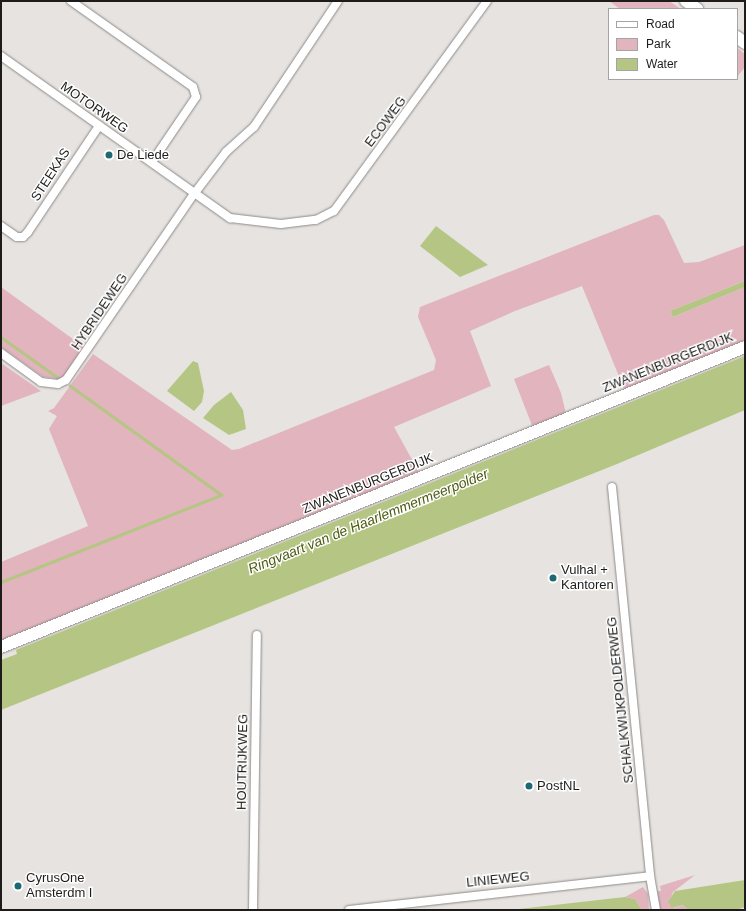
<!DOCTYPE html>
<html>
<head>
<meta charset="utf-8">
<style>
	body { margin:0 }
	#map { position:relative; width:746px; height:911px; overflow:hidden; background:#e6e3e0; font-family:Arial,sans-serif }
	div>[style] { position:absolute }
	.green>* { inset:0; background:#e1b4be }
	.water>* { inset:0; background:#b5c684 }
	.stream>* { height:2.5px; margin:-1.25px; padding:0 1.25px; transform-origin:1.25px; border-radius:1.25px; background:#b5c684 }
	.roads { filter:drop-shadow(0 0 1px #8d8a88) drop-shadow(0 0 1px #8d8a88) }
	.street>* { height:8px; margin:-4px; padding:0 4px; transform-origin:4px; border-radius:4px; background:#fff }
	.secondary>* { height:12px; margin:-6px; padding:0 6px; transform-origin:6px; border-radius:6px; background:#fff }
	.dots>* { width:11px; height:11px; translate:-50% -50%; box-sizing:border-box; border:2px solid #fff; border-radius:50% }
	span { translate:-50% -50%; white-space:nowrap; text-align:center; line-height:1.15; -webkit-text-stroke:3px #fff; paint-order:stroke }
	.street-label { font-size:13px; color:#1d1c1b }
	.poi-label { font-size:13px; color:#1d1c1b }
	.left { translate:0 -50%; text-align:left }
	.water-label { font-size:14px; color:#4d5b13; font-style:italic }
	.frame { position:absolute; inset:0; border:2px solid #1d1c1b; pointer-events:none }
	.legend { position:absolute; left:608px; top:8px; width:130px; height:72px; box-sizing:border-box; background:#fff; border:1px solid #a5a4a4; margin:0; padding:5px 7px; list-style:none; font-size:12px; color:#1d1c1b }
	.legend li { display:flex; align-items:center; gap:8px; height:20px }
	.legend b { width:20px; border:1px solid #a5a4a4 }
</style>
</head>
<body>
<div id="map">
	<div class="green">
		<div style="clip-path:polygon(609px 1px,669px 1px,681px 9px,620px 9px)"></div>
		<div style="clip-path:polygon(737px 48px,745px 54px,745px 67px,737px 77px)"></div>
		<div style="clip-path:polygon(654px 215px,659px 215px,664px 220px,684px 263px,699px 262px,745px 245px,745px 281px,670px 311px,673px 317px,745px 287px,745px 343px,625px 391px,582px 286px,515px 311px,470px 331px,491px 386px,394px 427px,420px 474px,1px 641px,1px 562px,88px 526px,49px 429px,57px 416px,48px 411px,54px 408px,93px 354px,232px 450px,239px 449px,434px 370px,436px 360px,418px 317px,420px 307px)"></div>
		<div style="clip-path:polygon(1px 287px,84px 347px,69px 371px,60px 379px,43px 377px,1px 347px)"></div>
		<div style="clip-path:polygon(1px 363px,41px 391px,1px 406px)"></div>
		<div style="clip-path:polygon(549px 365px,561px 393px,566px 414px,533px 428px,514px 379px)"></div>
		<div style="clip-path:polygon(695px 875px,673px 892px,670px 900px,674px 908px,683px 905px,688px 910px,660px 910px,657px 891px,661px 891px,660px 886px)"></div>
		<div style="clip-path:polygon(643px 887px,648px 894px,649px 910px,639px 910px,641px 909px,635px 899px,625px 897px)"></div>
	</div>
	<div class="water">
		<div style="clip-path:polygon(436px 226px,488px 265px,460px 277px,420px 246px)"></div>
		<div style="clip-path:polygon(745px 281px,745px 287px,673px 317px,670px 311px)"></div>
		<div style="clip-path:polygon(745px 356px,745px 410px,617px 464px,1px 710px,1px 660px,17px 654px,16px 650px)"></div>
		<div style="clip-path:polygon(193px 361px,198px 363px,204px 391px,202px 402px,194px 411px,167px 391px)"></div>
		<div style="clip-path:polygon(231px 392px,243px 410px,246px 429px,229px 435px,203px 418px,214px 405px)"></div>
		<div style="clip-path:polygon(745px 880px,745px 907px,736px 910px,688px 910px,683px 905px,672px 908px,668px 902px,675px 891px)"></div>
		<div style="clip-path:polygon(625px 897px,635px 899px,641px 909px,510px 910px)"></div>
	</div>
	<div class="stream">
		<div style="left:1px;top:337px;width:72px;rotate:35.4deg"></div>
		<div style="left:1px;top:582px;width:237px;rotate:-21.6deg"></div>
		<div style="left:221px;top:495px;width:186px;rotate:-144.2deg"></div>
	</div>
	<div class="roads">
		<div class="street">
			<div style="left:71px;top:1px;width:149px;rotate:35.2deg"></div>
			<div style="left:193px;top:87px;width:10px;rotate:73deg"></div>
			<div style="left:196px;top:97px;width:78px;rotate:124.1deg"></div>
			<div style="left:1px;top:56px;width:281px;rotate:35.3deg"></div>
			<div style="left:230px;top:218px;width:51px;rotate:6.7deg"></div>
			<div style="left:281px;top:224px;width:35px;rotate:-7deg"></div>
			<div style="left:316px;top:220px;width:20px;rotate:-27deg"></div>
			<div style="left:334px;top:211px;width:260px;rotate:-53.9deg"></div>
			<div style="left:1px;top:226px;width:19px;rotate:35deg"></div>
			<div style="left:17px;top:237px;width:6px"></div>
			<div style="left:23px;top:237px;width:7px;rotate:-45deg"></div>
			<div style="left:28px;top:232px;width:128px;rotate:-56.2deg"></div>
			<div style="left:1px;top:353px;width:49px;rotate:35.9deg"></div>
			<div style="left:41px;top:382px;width:17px;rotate:7deg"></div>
			<div style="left:58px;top:384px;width:9px;rotate:-27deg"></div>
			<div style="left:66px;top:380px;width:226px;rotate:-55.5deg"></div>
			<div style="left:194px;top:194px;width:53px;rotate:-52.7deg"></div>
			<div style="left:226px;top:152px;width:38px;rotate:-42deg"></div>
			<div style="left:254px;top:127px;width:151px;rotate:-56.3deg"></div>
			<div style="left:612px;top:487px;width:391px;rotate:84.4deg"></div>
			<div style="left:650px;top:876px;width:35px;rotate:80deg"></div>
			<div style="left:253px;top:910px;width:275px;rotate:-89.2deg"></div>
			<div style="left:349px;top:910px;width:303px;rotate:-6.4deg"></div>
		</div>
		<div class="secondary">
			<div style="left:686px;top:1px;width:14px;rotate:36deg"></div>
			<div style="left:737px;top:37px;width:10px;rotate:37deg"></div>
			<div style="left:1px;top:647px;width:802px;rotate:-21.96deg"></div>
		</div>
	</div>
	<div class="dots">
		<div style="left:109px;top:155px;background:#1e6872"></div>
		<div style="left:553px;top:578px;background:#1e6872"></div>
		<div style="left:529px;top:786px;background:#1e6872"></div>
		<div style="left:18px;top:886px;background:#1e6872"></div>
	</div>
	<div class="street-label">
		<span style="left:94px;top:108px;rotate:35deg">MOTORWEG</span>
		<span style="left:386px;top:122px;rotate:-53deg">ECOWEG</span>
		<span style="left:51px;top:175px;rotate:-57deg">STEEKAS</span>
		<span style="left:100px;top:312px;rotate:-56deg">HYBRIDEWEG</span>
		<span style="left:668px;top:363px;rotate:-22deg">ZWANENBURGERDIJK</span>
		<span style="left:368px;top:484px;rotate:-22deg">ZWANENBURGERDIJK</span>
		<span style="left:621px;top:700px;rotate:-96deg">SCHALKWIJKPOLDERWEG</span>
		<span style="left:243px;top:762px;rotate:-89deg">HOUTRIJKWEG</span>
		<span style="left:498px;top:880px;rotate:-6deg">LINIEWEG</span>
	</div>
	<div class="poi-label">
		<span class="left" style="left:117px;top:155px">De Liede</span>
		<span class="left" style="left:561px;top:578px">Vulhal +<br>Kantoren</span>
		<span class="left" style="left:537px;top:786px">PostNL</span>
		<span class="left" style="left:26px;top:886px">CyrusOne<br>Amsterdm I</span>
	</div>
	<div class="water-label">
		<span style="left:368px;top:521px;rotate:-22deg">Ringvaart van de Haarlemmermeerpolder</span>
	</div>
	<div class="frame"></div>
	<ul class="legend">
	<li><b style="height:5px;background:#fff"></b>Road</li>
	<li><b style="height:11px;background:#e1b4be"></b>Park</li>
	<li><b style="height:11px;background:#b5c684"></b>Water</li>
	</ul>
</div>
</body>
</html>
